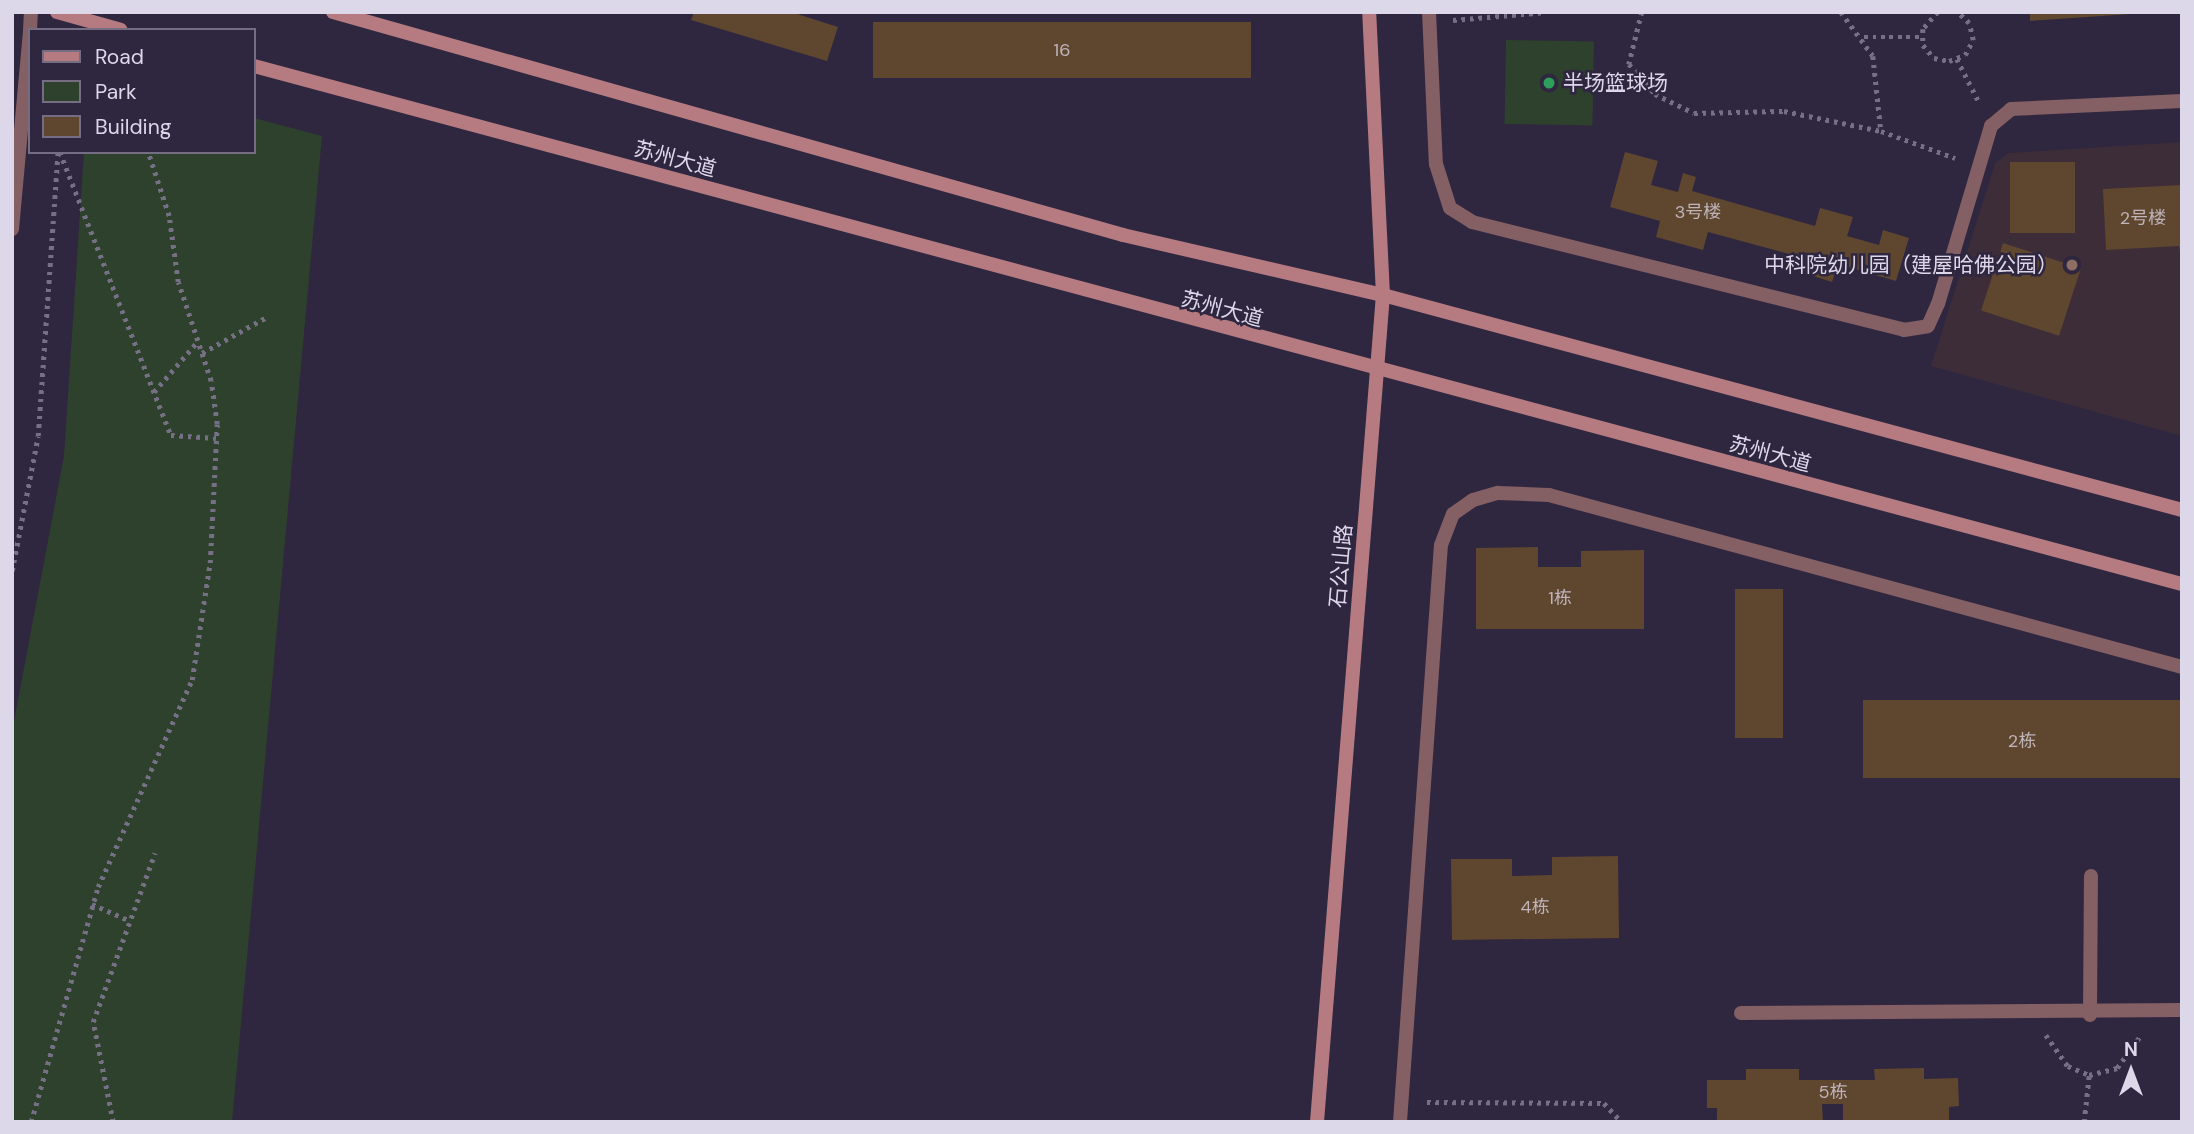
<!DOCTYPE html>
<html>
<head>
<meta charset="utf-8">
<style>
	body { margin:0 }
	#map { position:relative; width:2194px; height:1134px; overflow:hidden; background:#2f2640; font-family:"DM Sans","Noto Sans SC",sans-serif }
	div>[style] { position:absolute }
	.education>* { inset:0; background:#3c2d39 }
	.green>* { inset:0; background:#2e412c; transform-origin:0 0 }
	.building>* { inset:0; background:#5f462f; transform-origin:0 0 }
	.path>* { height:4.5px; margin-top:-2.25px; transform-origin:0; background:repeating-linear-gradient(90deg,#766f85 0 3.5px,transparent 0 8.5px) }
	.lane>* { height:14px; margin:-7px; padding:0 7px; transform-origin:7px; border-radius:7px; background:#845f63 }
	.street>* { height:14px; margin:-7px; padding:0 7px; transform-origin:7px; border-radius:7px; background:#845f63 }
	.secondary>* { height:14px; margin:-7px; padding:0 7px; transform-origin:7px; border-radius:7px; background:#b57b81 }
	.dots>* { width:19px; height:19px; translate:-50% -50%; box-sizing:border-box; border:4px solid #2f2640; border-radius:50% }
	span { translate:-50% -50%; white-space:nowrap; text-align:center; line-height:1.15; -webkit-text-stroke:5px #2f2640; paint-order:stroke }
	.number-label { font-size:18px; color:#beb4ba }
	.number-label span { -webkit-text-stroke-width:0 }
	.poi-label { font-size:21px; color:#ddd8e9 }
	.left { translate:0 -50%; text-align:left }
	.right { translate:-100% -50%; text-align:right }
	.street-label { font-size:21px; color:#ddd8e9 }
	.frame { position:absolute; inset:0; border:14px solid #ddd8e9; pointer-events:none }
	.legend { position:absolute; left:28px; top:28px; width:228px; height:126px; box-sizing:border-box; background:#2f2640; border:2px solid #756d84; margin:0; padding:9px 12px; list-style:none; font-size:21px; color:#ddd8e9 }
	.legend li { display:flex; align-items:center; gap:14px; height:35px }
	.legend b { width:35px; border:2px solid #756d84 }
	.north { position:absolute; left:2096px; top:1036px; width:70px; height:70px; -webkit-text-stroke:5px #2f2640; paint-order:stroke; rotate:0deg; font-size:19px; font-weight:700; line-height:28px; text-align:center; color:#ddd8e9 }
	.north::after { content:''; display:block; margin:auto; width:24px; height:32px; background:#ddd8e9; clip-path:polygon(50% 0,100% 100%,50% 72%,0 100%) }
</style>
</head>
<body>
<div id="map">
	<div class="education">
		<div style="clip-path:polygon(2182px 142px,2182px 436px,1931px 366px,1995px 164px,2008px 153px)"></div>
	</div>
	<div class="green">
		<div style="left:1506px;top:40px;width:88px;height:84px;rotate:1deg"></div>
		<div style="clip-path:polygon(254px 118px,322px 136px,232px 1122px,12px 1122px,12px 732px,64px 456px,84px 152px,254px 152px)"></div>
	</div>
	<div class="building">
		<div style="clip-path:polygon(694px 12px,791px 12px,838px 27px,827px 61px,691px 20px)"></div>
		<div style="clip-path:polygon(2030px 12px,2131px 12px,2131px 14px,2030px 21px)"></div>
		<div style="left:873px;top:22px;width:378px;height:56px"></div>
		<div style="clip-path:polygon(1625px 152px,1658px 161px,1651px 185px,1678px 192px,1683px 173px,1696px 177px,1692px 191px,1815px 226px,1820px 208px,1853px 217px,1847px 236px,1879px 245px,1883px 230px,1909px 238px,1896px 281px,1838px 264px,1832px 282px,1788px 268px,1797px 256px,1708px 232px,1703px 250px,1656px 237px,1660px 221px,1610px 207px)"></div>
		<div style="left:2010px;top:162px;width:65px;height:71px"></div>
		<div style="clip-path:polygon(2182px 185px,2182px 266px,2179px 246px,2106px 250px,2103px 189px)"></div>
		<div style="left:2003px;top:243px;width:82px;height:71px;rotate:18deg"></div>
		<div style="clip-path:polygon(1538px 547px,1538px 567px,1581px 567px,1581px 551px,1644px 550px,1644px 629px,1476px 629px,1476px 548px)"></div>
		<div style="left:1735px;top:589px;width:48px;height:149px"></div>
		<div style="left:2182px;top:700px;width:78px;height:319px;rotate:90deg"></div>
		<div style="clip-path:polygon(1618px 856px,1619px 938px,1452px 940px,1451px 859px,1512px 859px,1512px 876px,1552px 875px,1552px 857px)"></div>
		<div style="clip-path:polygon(1924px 1068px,1924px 1079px,1958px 1078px,1959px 1106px,1949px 1107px,1949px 1122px,1843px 1122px,1843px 1104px,1822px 1104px,1823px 1122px,1717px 1122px,1717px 1108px,1707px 1108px,1707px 1080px,1746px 1080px,1746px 1069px,1799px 1069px,1799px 1080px,1875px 1080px,1874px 1069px)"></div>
	</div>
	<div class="path">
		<div style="left:1642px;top:12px;width:54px;rotate:104deg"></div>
		<div style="left:1629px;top:64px;width:40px;rotate:49deg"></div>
		<div style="left:1655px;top:94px;width:43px;rotate:26deg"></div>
		<div style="left:1694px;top:113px;width:90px;rotate:-1.3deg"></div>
		<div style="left:1784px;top:111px;width:99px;rotate:11.7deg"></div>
		<div style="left:1881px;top:131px;width:79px;rotate:20deg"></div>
		<div style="left:1841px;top:12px;width:54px;rotate:54deg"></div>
		<div style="left:1873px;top:56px;width:75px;rotate:83.9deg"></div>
		<div style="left:1938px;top:12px;width:23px;rotate:131deg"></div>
		<div style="left:1923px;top:29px;width:16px;rotate:90deg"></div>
		<div style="left:1923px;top:45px;width:17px;rotate:50deg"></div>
		<div style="left:1934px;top:58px;width:15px;rotate:11deg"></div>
		<div style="left:1949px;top:61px;width:17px;rotate:-21deg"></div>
		<div style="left:1965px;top:55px;width:17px;rotate:-62deg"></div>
		<div style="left:1973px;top:40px;width:17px;rotate:-103deg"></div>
		<div style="left:1969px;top:23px;width:16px;rotate:-137deg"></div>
		<div style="left:1453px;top:20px;width:93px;rotate:-4.9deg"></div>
		<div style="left:1864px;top:37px;width:58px"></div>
		<div style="left:1957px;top:59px;width:48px;rotate:62.9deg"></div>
		<div style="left:60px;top:152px;width:304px;rotate:68.6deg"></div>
		<div style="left:171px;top:435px;width:45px;rotate:3.8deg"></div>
		<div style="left:202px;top:353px;width:72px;rotate:-29.1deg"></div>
		<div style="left:154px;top:392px;width:67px;rotate:-49.2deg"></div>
		<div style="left:12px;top:571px;width:137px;rotate:-79.1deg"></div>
		<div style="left:38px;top:436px;width:285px;rotate:-86deg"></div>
		<div style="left:92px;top:904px;width:39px;rotate:24deg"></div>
		<div style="left:2046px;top:1035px;width:38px;rotate:55deg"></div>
		<div style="left:2068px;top:1066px;width:23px;rotate:23deg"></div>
		<div style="left:2089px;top:1075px;width:29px;rotate:-14deg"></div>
		<div style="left:2117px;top:1068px;width:41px;rotate:-54deg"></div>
		<div style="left:1427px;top:1102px;width:177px;rotate:0.3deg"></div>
		<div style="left:1604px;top:1103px;width:26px;rotate:47deg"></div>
		<div style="left:31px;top:1122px;width:244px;rotate:-74.1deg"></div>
		<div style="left:98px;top:887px;width:227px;rotate:-65.6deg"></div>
		<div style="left:192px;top:680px;width:118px;rotate:-81.3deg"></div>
		<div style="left:210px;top:563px;width:139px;rotate:-87.1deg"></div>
		<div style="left:217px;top:424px;width:43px;rotate:-97.9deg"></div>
		<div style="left:211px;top:381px;width:104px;rotate:-108.4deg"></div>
		<div style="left:178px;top:282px;width:67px;rotate:-97.8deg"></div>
		<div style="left:169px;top:216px;width:67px;rotate:-108.2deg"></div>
		<div style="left:113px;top:1122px;width:102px;rotate:-101.3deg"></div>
		<div style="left:93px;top:1022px;width:180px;rotate:-69.9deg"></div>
		<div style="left:2084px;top:1122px;width:47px;rotate:-83.9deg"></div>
	</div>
	<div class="lane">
		<div style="left:1429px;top:12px;width:152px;rotate:87.4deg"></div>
		<div style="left:1436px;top:164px;width:46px;rotate:72.3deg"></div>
		<div style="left:1450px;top:208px;width:26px;rotate:32deg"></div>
		<div style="left:1472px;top:222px;width:445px;rotate:14deg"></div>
		<div style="left:1904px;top:330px;width:24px;rotate:-9deg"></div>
		<div style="left:1928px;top:326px;width:24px;rotate:-66deg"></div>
		<div style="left:1938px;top:304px;width:186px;rotate:-73.4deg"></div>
		<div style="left:1991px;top:126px;width:26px;rotate:-40deg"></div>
		<div style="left:2011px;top:109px;width:171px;rotate:-2.7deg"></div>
		<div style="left:1741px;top:1013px;width:441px;rotate:-0.4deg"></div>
		<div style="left:2090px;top:1015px;width:139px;rotate:-89.6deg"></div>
		<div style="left:1400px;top:1122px;width:578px;rotate:-85.94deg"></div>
		<div style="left:1441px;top:545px;width:33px;rotate:-69deg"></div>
		<div style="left:1453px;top:514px;width:24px;rotate:-35deg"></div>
		<div style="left:1473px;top:500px;width:26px;rotate:-16deg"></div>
		<div style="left:1498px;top:493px;width:51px;rotate:2.2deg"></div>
		<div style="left:1549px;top:495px;width:656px;rotate:15.2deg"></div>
	</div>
	<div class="street">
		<div style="left:30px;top:30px;width:18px;rotate:-87deg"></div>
		<div style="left:12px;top:229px;width:198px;rotate:-84.8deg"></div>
	</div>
	<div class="secondary">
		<div style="left:57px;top:12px;width:66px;rotate:15.7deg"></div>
		<div style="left:333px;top:12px;width:821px;rotate:15.76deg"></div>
		<div style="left:1123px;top:235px;width:267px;rotate:13deg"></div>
		<div style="left:1383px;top:295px;width:827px;rotate:15.06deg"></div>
		<div style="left:254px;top:66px;width:1996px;rotate:15.04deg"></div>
		<div style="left:1317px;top:1122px;width:830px;rotate:-85.44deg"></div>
		<div style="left:1383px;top:295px;width:283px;rotate:-92.8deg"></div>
	</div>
	<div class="dots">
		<div style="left:1549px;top:83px;background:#2e9e5b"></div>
		<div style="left:2072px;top:265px;background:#8d6e63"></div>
	</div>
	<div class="number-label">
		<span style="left:1062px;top:50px">16</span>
		<span style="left:1698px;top:212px">3号楼</span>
		<span style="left:2143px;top:218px">2号楼</span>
		<span style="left:1560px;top:598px">1栋</span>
		<span style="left:2022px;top:741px">2栋</span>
		<span style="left:1535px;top:907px">4栋</span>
		<span style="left:1833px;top:1092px">5栋</span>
	</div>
	<div class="poi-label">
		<span class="left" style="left:1563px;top:83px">半场篮球场</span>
		<span class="right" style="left:2058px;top:265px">中科院幼儿园（建屋哈佛公园）</span>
	</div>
	<div class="street-label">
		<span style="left:675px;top:159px;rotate:15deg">苏州大道</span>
		<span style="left:1222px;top:309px;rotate:15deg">苏州大道</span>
		<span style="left:1770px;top:454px;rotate:15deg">苏州大道</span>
		<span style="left:1341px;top:566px;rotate:-85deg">石公山路</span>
	</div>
	<div class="frame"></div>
	<ul class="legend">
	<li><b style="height:9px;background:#b57b81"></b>Road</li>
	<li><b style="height:19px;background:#2e412c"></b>Park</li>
	<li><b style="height:19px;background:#5f462f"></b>Building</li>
	</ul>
	<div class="north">N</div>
</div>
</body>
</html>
